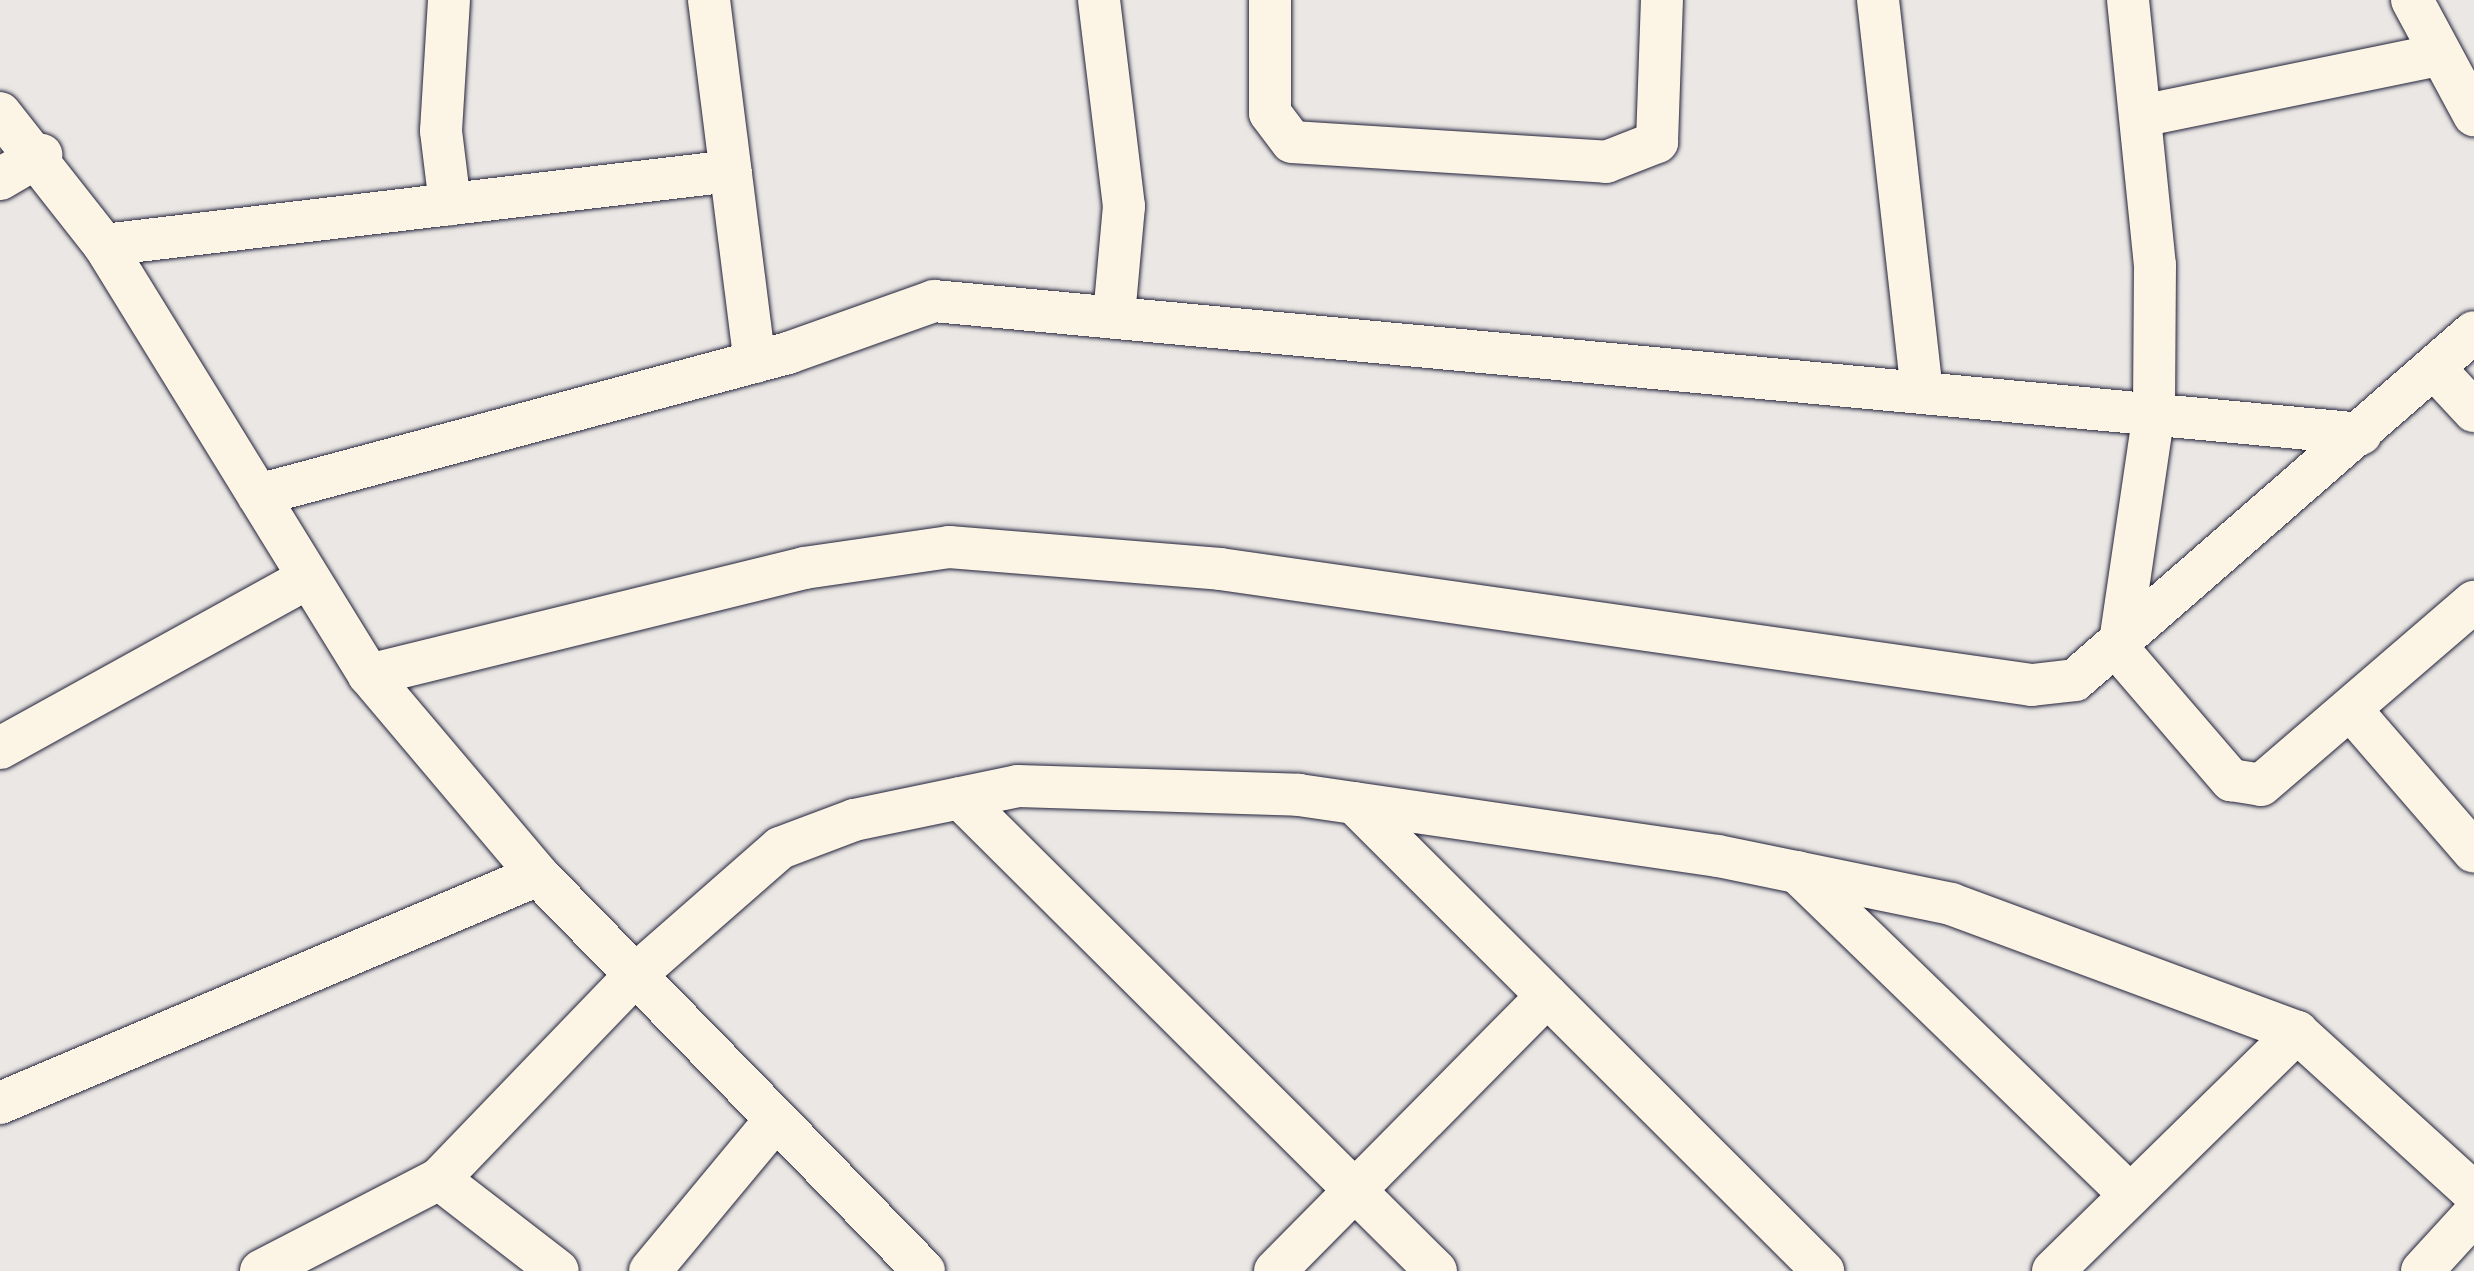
<!DOCTYPE html>
<html>
<head>
<meta charset="utf-8">
<style>
	body { margin:0 }
	#map { position:relative; width:2474px; height:1271px; overflow:hidden; background:#eae7e4; font-family:Mali,sans-serif }
	div>[style] { position:absolute }
	.roads { filter:drop-shadow(0 0 2px #22223b) drop-shadow(0 0 2px #22223b) }
	.minor>* { height:42px; margin:-21px; padding:0 21px; transform-origin:21px; border-radius:21px; background:#fcf5e5 }
	span { translate:-50% -50%; white-space:nowrap; text-align:center; line-height:1.15; -webkit-text-stroke:8px #fcf5e5; paint-order:stroke }
</style>
</head>
<body>
<div id="map">
	<div class="roads">
		<div class="minor">
			<div style="left:449px;top:0;width:131px;rotate:93.5deg"></div>
			<div style="left:441px;top:131px;width:74px;rotate:83deg"></div>
			<div style="left:709px;top:0;width:365px;rotate:82.8deg"></div>
			<div style="left:1099px;top:0;width:208px;rotate:83.1deg"></div>
			<div style="left:1124px;top:206px;width:109px;rotate:95.2deg"></div>
			<div style="left:1270px;top:0;width:113px;rotate:90deg"></div>
			<div style="left:1270px;top:113px;width:36px;rotate:53deg"></div>
			<div style="left:1292px;top:142px;width:315px;rotate:3.6deg"></div>
			<div style="left:1606px;top:162px;width:55px;rotate:-21.4deg"></div>
			<div style="left:1657px;top:142px;width:142px;rotate:-88deg"></div>
			<div style="left:1878px;top:0;width:394px;rotate:83.6deg"></div>
			<div style="left:2128px;top:0;width:266px;rotate:84.2deg"></div>
			<div style="left:2155px;top:265px;width:147px;rotate:90.4deg"></div>
			<div style="left:2154px;top:412px;width:241px;rotate:98.4deg"></div>
			<div style="left:2119px;top:650px;width:172px;rotate:49.3deg"></div>
			<div style="left:2231px;top:780px;width:30px;rotate:9deg"></div>
			<div style="left:2261px;top:785px;width:281px;rotate:-40.7deg"></div>
			<div style="left:2412px;top:0;width:131px;rotate:61.7deg"></div>
			<div style="left:0;top:113px;width:168px;rotate:51.8deg"></div>
			<div style="left:104px;top:245px;width:505px;rotate:58.36deg"></div>
			<div style="left:369px;top:675px;width:262px;rotate:49.8deg"></div>
			<div style="left:538px;top:875px;width:553px;rotate:45.73deg"></div>
			<div style="left:2141px;top:116px;width:304px;rotate:-11.6deg"></div>
			<div style="left:0;top:179px;width:48px;rotate:-30.3deg"></div>
			<div style="left:104px;top:245px;width:631px;rotate:-6.73deg"></div>
			<div style="left:2434px;top:368px;width:59px;rotate:47.1deg"></div>
			<div style="left:258px;top:495px;width:549px;rotate:-15deg"></div>
			<div style="left:788px;top:353px;width:155px;rotate:-19.6deg"></div>
			<div style="left:934px;top:301px;width:1433px;rotate:5.32deg"></div>
			<div style="left:369px;top:675px;width:448px;rotate:-13.8deg"></div>
			<div style="left:804px;top:568px;width:147px;rotate:-8.2deg"></div>
			<div style="left:949px;top:547px;width:272px;rotate:4.6deg"></div>
			<div style="left:1220px;top:569px;width:820px;rotate:8.13deg"></div>
			<div style="left:2032px;top:685px;width:43px;rotate:-6.6deg"></div>
			<div style="left:2075px;top:680px;width:529px;rotate:-41.09deg"></div>
			<div style="left:2352px;top:711px;width:186px;rotate:49.1deg"></div>
			<div style="left:0;top:748px;width:352px;rotate:-28.9deg"></div>
			<div style="left:960px;top:798px;width:671px;rotate:44.82deg"></div>
			<div style="left:1354px;top:803px;width:663px;rotate:44.94deg"></div>
			<div style="left:1797px;top:872px;width:464px;rotate:44.1deg"></div>
			<div style="left:0;top:1103px;width:584px;rotate:-22.97deg"></div>
			<div style="left:439px;top:1179px;width:150px;rotate:37.7deg"></div>
			<div style="left:261px;top:1271px;width:200px;rotate:-27.3deg"></div>
			<div style="left:439px;top:1179px;width:283px;rotate:-46.1deg"></div>
			<div style="left:635px;top:975px;width:193px;rotate:-41.2deg"></div>
			<div style="left:780px;top:848px;width:79px;rotate:-20.7deg"></div>
			<div style="left:854px;top:820px;width:167px;rotate:-11.7deg"></div>
			<div style="left:1018px;top:786px;width:281px;rotate:1.8deg"></div>
			<div style="left:1299px;top:795px;width:423px;rotate:8.3deg"></div>
			<div style="left:1718px;top:856px;width:238px;rotate:11.6deg"></div>
			<div style="left:1951px;top:904px;width:369px;rotate:20.3deg"></div>
			<div style="left:2297px;top:1032px;width:239px;rotate:42.3deg"></div>
			<div style="left:650px;top:1271px;width:197px;rotate:-50.3deg"></div>
			<div style="left:1275px;top:1271px;width:387px;rotate:-45.3deg"></div>
			<div style="left:2053px;top:1271px;width:342px;rotate:-44.4deg"></div>
			<div style="left:2422px;top:1271px;width:77px;rotate:-47.6deg"></div>
		</div>
	</div>
</div>
</body>
</html>
